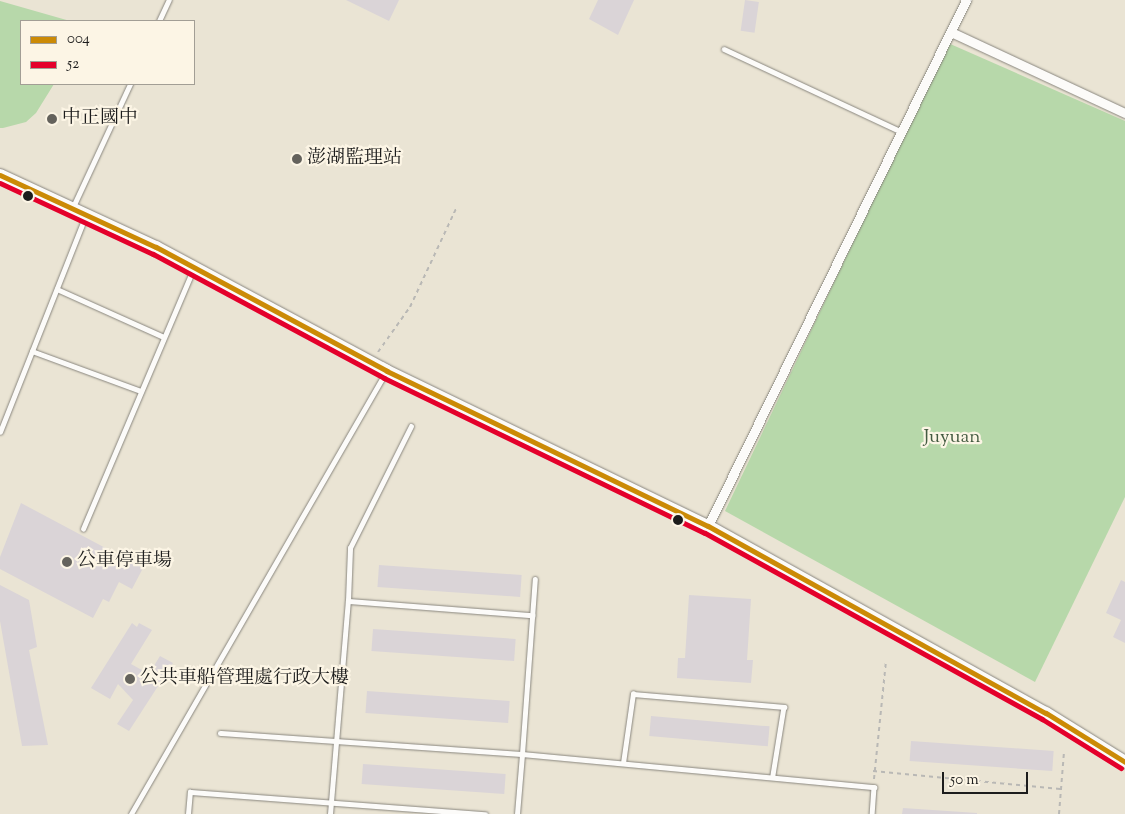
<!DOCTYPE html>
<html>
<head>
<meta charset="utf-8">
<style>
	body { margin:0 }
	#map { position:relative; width:1125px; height:814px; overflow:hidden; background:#eae4d4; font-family:"Sorts Mill Goudy","Noto Serif TC",serif }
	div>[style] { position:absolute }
	.green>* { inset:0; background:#b7d8aa }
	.building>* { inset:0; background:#dad4d7; transform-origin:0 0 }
	.path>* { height:2px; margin-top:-1px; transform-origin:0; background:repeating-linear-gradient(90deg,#b9b8b5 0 4px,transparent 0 8px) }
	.roads { filter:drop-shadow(0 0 1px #89867e) drop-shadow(0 0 1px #89867e) }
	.lane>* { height:4.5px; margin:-2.25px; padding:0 2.25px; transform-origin:2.25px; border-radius:2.25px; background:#fcfbf9 }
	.street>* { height:9px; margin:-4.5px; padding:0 4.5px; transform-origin:4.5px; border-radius:4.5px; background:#fcfbf9 }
	.secondary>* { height:12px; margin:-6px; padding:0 6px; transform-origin:6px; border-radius:6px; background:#fcfbf9 }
	.bus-1>* { height:5px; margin:-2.5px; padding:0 2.5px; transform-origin:2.5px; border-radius:2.5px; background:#cb8a06 }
	.bus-2>* { height:5px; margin:-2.5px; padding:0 2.5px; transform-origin:2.5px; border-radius:2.5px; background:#e4002b }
	.dots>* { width:14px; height:14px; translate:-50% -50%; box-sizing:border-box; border:2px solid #fcf5e5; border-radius:50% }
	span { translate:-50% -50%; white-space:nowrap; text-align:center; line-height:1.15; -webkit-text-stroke:4.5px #fcf5e5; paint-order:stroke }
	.poi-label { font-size:19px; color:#1c1c1c }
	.left { translate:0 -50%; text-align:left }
	.park-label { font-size:19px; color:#445b41 }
	.legend { position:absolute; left:20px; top:20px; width:175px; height:65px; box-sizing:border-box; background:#fcf5e5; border:1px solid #a29e95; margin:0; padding:6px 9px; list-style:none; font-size:15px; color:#1c1c1c }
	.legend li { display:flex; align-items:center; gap:10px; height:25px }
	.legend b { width:25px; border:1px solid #a29e95 }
	.scale { position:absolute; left:942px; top:772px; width:86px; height:22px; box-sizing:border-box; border:2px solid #1c1c1c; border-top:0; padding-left:6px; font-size:15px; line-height:18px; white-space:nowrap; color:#1c1c1c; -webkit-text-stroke:4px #fcf5e5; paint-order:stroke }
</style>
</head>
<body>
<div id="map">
	<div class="green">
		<div style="clip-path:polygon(0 1px,70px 21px,21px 21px,21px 84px,54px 84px,36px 113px,26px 122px,3px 128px,0 128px)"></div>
		<div style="clip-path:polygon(948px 43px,1125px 121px,1125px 497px,1035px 682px,725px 511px)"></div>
	</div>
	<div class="building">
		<div style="clip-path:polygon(346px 0,399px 0,389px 21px)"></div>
		<div style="clip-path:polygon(598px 0,634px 0,618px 35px,589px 19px)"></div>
		<div style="left:745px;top:0;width:14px;height:31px;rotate:8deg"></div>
		<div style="clip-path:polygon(21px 503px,143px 568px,132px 589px,119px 582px,109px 602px,103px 599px,93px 618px,0 569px,0 557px)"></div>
		<div style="left:379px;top:565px;width:143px;height:22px;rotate:4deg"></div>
		<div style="clip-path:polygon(1121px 580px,1125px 582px,1125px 643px,1113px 637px,1121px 620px,1106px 613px)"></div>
		<div style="clip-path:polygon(0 585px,29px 600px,37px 647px,29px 650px,48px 745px,22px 746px,0 621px)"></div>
		<div style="clip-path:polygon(689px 595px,751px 599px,747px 660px,753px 660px,751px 683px,677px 678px,678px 658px,685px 658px)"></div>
		<div style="clip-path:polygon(132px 623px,137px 627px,139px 623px,152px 630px,131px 664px,149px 674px,160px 656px,173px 663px,129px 731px,117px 724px,133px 700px,118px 684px,110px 699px,91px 688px)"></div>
		<div style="left:373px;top:629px;width:143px;height:22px;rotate:4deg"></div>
		<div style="left:367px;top:691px;width:143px;height:22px;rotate:4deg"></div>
		<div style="left:651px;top:716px;width:119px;height:20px;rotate:5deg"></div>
		<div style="left:911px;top:741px;width:143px;height:20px;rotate:4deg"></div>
		<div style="left:363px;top:764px;width:143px;height:20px;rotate:4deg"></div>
		<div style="clip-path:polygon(903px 808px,977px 813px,977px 814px,902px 814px)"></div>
	</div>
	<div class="path">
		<div style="left:378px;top:352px;width:55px;rotate:-54.6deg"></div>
		<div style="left:410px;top:307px;width:108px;rotate:-64.9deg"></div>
		<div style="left:873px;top:771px;width:188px;rotate:5.5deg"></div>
		<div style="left:874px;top:779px;width:119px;rotate:-84.2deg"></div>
		<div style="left:1059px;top:814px;width:62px;rotate:-85.4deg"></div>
	</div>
	<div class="roads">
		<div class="lane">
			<div style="left:159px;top:21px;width:23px;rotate:-65deg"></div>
			<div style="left:724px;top:49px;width:194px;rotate:25deg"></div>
			<div style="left:73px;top:207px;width:136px;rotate:-65.1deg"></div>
			<div style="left:57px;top:289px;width:117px;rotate:24.2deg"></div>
			<div style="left:32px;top:351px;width:116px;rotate:20.2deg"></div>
			<div style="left:0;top:432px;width:231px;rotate:-68.4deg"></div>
			<div style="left:83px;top:529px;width:284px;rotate:-67deg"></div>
			<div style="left:348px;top:601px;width:53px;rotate:-87.8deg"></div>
			<div style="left:350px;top:548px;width:136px;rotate:-63.4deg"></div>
			<div style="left:220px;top:733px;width:303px;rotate:4deg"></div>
			<div style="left:522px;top:754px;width:175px;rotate:-85.8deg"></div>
			<div style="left:623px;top:763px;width:70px;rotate:-81.8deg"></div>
			<div style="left:633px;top:694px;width:152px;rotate:4.9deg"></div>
			<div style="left:784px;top:707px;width:69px;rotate:99.2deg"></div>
			<div style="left:131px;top:814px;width:510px;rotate:-60.02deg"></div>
			<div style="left:188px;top:814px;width:22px;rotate:-85deg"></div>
			<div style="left:190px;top:792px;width:296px;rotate:4.3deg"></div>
			<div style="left:330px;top:814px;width:214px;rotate:-85.2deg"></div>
			<div style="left:348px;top:601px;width:185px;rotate:4.4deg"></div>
			<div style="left:517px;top:814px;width:60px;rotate:-85.2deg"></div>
			<div style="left:522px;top:754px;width:354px;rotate:5.4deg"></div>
			<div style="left:874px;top:787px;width:27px;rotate:94deg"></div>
		</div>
		<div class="street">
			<div style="left:951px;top:32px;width:192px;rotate:25deg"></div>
			<div style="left:708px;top:526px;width:586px;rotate:-63.87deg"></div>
		</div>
		<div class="secondary">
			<div style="left:0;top:175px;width:172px;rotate:24.8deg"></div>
			<div style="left:156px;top:247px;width:262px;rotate:28.2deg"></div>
			<div style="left:387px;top:371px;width:356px;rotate:25.8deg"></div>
			<div style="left:708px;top:526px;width:386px;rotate:29deg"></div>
			<div style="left:1046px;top:713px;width:93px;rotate:31.8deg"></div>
		</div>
	</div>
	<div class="bus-1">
		<div style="left:0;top:175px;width:172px;rotate:24.8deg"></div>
		<div style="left:156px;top:247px;width:262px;rotate:28.2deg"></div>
		<div style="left:387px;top:371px;width:356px;rotate:25.8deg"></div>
		<div style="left:708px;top:526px;width:386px;rotate:29deg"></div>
		<div style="left:1046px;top:713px;width:93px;rotate:31.8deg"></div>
	</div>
	<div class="bus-2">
		<div style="left:0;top:183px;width:169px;rotate:24.9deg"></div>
		<div style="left:153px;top:254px;width:262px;rotate:28.2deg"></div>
		<div style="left:384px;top:378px;width:356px;rotate:25.8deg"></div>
		<div style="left:705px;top:533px;width:385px;rotate:28.9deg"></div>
		<div style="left:1042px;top:719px;width:93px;rotate:31.8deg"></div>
	</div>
	<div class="dots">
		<div style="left:52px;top:119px;background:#64625c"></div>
		<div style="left:297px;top:159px;background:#64625c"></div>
		<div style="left:28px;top:196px;background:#1c1c1c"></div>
		<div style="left:678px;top:520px;background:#1c1c1c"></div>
		<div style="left:67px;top:562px;background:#64625c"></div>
		<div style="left:130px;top:679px;background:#64625c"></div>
	</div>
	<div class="poi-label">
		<span class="left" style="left:62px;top:119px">中正國中</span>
		<span class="left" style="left:307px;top:159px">澎湖監理站</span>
		<span class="left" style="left:77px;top:562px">公車停車場</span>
		<span class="left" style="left:140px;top:679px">公共車船管理處行政大樓</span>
	</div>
	<div class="park-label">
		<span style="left:952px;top:438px">Juyuan</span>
	</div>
	<ul class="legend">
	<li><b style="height:6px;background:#cb8a06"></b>004</li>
	<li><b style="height:6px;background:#e4002b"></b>52</li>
	</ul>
	<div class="scale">50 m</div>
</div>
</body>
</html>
